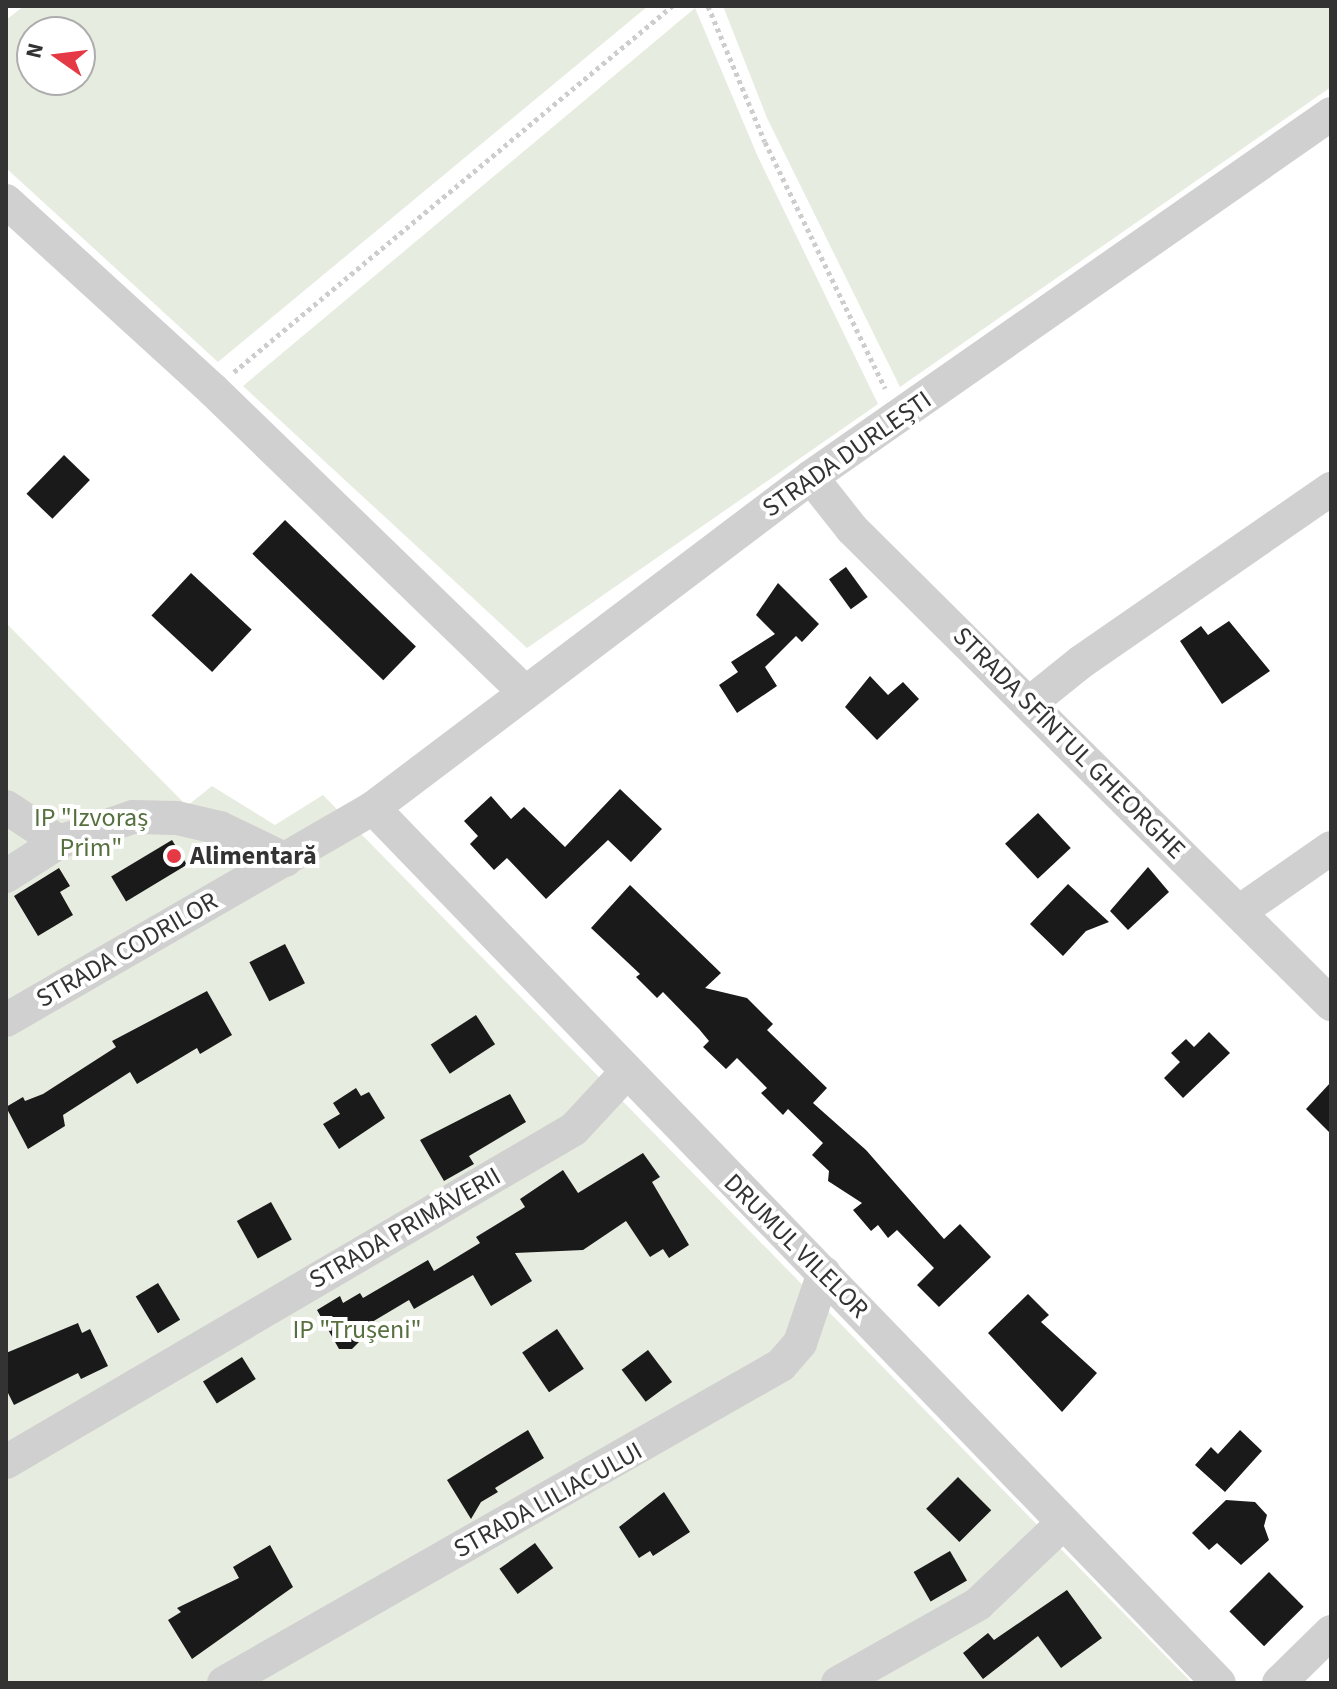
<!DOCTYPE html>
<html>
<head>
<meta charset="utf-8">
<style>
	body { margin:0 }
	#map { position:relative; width:1337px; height:1689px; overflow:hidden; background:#fff; font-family:"Source Sans 3",sans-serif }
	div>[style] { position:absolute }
	.green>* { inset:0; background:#e6ecdf }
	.building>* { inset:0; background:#1a1a1a; transform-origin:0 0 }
	.path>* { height:5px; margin-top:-2.5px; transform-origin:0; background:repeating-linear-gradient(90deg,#cdcdcd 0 4px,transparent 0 8px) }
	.minor>* { height:34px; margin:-17px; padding:0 17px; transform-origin:17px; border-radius:17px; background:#d0d0d0 }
	.dots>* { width:22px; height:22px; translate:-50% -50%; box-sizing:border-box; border:4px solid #fff; border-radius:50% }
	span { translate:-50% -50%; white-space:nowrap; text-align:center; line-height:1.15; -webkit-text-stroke:8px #fff; paint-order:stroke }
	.street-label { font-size:26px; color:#333 }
	.park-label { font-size:26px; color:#56703f }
	.poi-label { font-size:26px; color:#333; font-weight:700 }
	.left { translate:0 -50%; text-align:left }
	.frame { position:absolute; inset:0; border:8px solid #333; pointer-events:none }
	.north { position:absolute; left:16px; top:16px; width:80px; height:80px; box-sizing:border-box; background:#fff; border:2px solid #adadad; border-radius:50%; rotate:284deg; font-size:22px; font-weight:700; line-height:32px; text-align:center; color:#333 }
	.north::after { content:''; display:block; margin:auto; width:28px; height:36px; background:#e63946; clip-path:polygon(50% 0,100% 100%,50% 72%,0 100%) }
</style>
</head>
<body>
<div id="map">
	<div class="green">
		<div style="clip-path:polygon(evenodd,24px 6px,648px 6px,218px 362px,6px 168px,6px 20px,24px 6px,80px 32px,80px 80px,32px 80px,32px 32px,80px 32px)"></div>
		<div style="clip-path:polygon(723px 6px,1331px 6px,1331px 87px,900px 387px,767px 118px)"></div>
		<div style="clip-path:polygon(695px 8px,758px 157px,878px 404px,527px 648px,243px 386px)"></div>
		<div style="clip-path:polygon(6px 623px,187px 806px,212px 786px,275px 825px,323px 795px,1192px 1683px,6px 1683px)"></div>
	</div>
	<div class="building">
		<div style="left:64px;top:455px;width:36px;height:54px;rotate:44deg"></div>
		<div style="left:285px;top:520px;width:182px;height:47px;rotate:44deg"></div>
		<div style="left:846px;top:567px;width:37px;height:21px;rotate:54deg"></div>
		<div style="left:191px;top:573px;width:83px;height:58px;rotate:43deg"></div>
		<div style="clip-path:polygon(778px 583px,819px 624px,802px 642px,796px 636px,765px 667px,777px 686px,737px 713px,719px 685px,738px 672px,731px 662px,775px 634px,756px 615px)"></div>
		<div style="clip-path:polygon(1229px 621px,1270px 671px,1222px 704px,1180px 641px,1201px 626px,1208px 635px)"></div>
		<div style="clip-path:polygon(870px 676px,888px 695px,903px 682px,919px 699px,877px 740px,845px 707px)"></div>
		<div style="clip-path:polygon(620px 789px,662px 829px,631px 862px,608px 840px,546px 899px,507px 858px,494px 870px,470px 844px,478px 836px,464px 821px,491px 796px,511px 819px,524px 807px,565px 847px)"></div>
		<div style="left:1038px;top:813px;width:48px;height:45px;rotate:47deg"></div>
		<div style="left:172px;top:840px;width:29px;height:71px;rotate:59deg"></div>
		<div style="clip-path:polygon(1148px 867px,1169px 892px,1128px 930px,1110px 911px)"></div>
		<div style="clip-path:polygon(59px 868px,70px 886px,60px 892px,73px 915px,38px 936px,14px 896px)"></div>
		<div style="clip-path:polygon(1068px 884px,1109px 922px,1086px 931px,1063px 956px,1030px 924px)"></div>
		<div style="clip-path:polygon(630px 885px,721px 973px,705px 988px,747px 998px,773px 1024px,767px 1030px,827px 1088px,813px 1103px,866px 1150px,944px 1239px,960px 1224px,991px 1257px,939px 1307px,917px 1285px,934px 1268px,897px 1230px,888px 1238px,878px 1225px,871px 1231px,853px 1210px,862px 1203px,828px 1181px,829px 1171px,812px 1155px,823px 1143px,788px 1109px,783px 1115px,761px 1093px,767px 1088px,737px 1058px,726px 1069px,703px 1047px,709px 1041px,699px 1029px,663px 992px,657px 998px,636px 977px,640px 974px,591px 928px)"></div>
		<div style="left:285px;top:944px;width:44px;height:40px;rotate:63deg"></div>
		<div style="clip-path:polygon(207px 991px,232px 1035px,200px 1054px,197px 1048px,137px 1084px,130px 1072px,63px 1115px,65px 1126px,28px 1149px,6px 1107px,23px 1097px,25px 1101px,43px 1094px,116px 1047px,112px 1041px)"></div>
		<div style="left:476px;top:1015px;width:35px;height:54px;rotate:57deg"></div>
		<div style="clip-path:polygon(1209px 1032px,1230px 1053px,1183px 1098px,1164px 1078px,1180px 1062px,1171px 1053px,1186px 1039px,1194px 1047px)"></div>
		<div style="clip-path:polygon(1331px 1082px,1331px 1134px,1306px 1109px)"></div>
		<div style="clip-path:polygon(356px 1088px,361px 1096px,369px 1092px,385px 1118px,339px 1149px,323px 1124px,340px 1114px,333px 1103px)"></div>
		<div style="clip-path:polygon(510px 1094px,526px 1122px,469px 1156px,474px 1164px,444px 1181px,420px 1140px)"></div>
		<div style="clip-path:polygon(643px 1153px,660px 1177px,652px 1182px,689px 1245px,669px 1258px,663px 1249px,650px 1257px,626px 1221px,583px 1250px,515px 1253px,532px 1281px,491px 1306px,473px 1275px,414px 1309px,409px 1300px,367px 1325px,368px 1333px,352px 1349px,339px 1349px,317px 1310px,340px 1296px,343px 1303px,360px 1293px,363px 1298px,428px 1260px,434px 1271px,480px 1243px,476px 1237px,525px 1207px,520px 1199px,563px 1170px,578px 1193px)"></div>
		<div style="left:271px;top:1202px;width:43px;height:39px;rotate:61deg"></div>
		<div style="left:158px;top:1283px;width:43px;height:26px;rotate:59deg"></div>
		<div style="clip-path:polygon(1028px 1294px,1049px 1315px,1041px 1322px,1097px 1373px,1062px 1412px,988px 1333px)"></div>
		<div style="clip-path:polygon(78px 1323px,82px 1333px,90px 1329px,108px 1366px,81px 1379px,78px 1373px,14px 1405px,6px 1389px,6px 1353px)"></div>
		<div style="left:557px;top:1329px;width:48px;height:42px;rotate:56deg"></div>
		<div style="left:648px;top:1350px;width:40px;height:33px;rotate:53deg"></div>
		<div style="left:242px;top:1357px;width:26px;height:46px;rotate:58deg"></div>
		<div style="clip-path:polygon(528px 1430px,544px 1458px,495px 1488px,498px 1492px,481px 1502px,471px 1519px,447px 1480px)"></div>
		<div style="clip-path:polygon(1240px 1430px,1262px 1451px,1225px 1492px,1195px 1465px,1211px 1447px,1218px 1454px)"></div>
		<div style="left:958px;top:1477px;width:47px;height:45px;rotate:45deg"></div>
		<div style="clip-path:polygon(664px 1492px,690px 1532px,653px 1556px,650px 1551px,639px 1558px,619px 1527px)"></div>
		<div style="clip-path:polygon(1226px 1500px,1255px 1502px,1267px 1515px,1264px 1526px,1269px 1540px,1241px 1565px,1217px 1543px,1209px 1550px,1192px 1533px)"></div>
		<div style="left:535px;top:1543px;width:31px;height:44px;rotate:54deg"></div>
		<div style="clip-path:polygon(270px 1545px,293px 1587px,192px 1659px,168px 1620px,181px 1612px,177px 1608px,239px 1578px,233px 1567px)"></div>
		<div style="left:950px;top:1551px;width:34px;height:42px;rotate:60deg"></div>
		<div style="left:1269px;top:1572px;width:49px;height:56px;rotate:45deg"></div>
		<div style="clip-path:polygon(1067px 1590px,1102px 1638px,1061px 1668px,1038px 1636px,983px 1679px,963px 1653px,988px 1633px,994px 1640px)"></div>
	</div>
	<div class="path">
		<div style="left:708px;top:6px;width:147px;rotate:67.3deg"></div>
		<div style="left:765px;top:142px;width:274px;rotate:64deg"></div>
		<div style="left:234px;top:372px;width:571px;rotate:-39.88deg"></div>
	</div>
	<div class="minor">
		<div style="left:6px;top:201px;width:280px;rotate:42.4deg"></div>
		<div style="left:213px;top:390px;width:431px;rotate:44.1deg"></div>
		<div style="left:811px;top:477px;width:66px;rotate:51.7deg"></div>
		<div style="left:852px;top:529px;width:675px;rotate:44.76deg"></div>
		<div style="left:1030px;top:703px;width:65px;rotate:-38.8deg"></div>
		<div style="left:1081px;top:662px;width:304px;rotate:-34.7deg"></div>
		<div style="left:6px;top:807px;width:64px;rotate:33.4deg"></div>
		<div style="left:373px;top:808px;width:1217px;rotate:45.97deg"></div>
		<div style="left:6px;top:876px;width:63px;rotate:-32.7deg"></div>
		<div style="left:59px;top:842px;width:78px;rotate:-18.7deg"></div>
		<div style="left:133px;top:817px;width:44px;rotate:1.3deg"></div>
		<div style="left:177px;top:818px;width:44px;rotate:13.1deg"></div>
		<div style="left:220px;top:828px;width:73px;rotate:25.9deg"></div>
		<div style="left:1239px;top:912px;width:112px;rotate:-34.8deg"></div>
		<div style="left:6px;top:1020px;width:424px;rotate:-30deg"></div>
		<div style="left:373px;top:808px;width:549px;rotate:-37.08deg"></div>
		<div style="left:811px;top:477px;width:634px;rotate:-34.92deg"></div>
		<div style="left:6px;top:1462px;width:658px;rotate:-30.38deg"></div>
		<div style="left:574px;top:1129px;width:75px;rotate:-47.2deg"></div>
		<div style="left:224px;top:1683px;width:641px;rotate:-29.72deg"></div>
		<div style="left:781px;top:1365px;width:29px;rotate:-49deg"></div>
		<div style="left:800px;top:1343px;width:74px;rotate:-71.1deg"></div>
		<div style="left:838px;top:1683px;width:161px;rotate:-29.4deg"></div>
		<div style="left:978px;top:1604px;width:117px;rotate:-43.6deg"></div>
		<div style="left:1279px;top:1683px;width:73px;rotate:-44.4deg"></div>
	</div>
	<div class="dots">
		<div style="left:174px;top:856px;background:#e63946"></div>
	</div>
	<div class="street-label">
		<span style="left:847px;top:454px;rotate:-35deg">STRADA DURLEȘTI</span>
		<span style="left:1069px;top:743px;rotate:45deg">STRADA SFÎNTUL GHEORGHE</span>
		<span style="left:127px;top:950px;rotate:-30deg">STRADA CODRILOR</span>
		<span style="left:405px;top:1228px;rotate:-30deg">STRADA PRIMĂVERII</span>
		<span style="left:796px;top:1246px;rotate:45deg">DRUMUL VILELOR</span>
		<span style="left:548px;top:1500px;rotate:-29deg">STRADA LILIACULUI</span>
	</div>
	<div class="park-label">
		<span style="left:91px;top:833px">IP "Izvoraș<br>Prim"</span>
		<span style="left:357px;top:1330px">IP "Trușeni"</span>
	</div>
	<div class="poi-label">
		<span class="left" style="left:190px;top:856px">Alimentară</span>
	</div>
	<div class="frame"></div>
	<div class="north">N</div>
</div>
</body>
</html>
